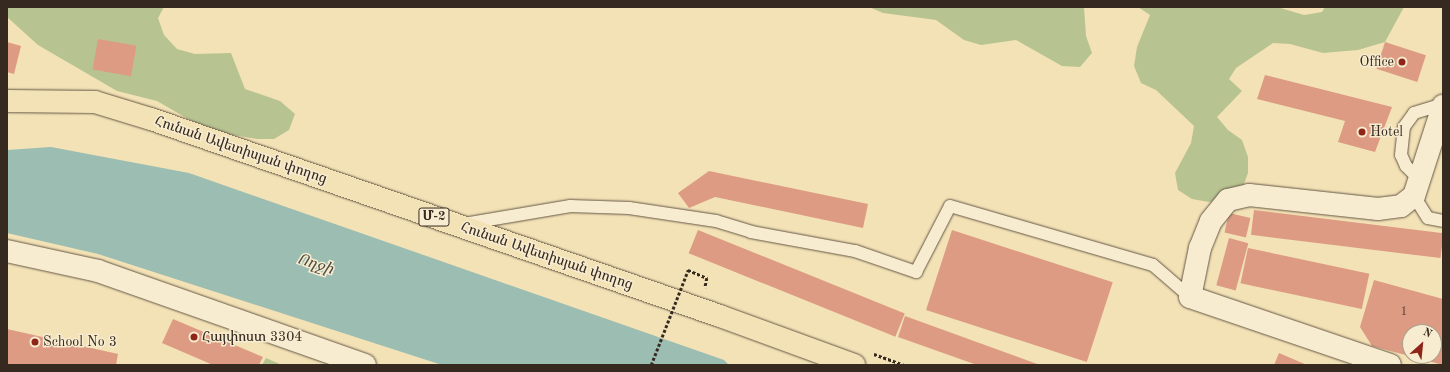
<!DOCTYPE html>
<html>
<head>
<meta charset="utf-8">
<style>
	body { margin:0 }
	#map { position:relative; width:1450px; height:372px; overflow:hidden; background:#f3e2b6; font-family:"Old Standard TT","Noto Serif Armenian",serif }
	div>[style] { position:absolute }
	.green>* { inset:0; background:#b7c491 }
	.water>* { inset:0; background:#9bbdb2 }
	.building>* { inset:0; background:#dd9b83; transform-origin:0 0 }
	.path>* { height:2.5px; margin-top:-1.25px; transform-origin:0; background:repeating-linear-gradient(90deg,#362920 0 3px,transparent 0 5px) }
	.roads { filter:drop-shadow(0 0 1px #655746) drop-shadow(0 0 1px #655746) }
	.lane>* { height:12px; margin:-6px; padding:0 6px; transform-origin:6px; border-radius:6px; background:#f7ecd0 }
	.street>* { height:22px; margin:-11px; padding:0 11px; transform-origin:11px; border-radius:11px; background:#f7ecd0 }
	.secondary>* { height:22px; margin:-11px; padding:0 11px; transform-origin:11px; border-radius:11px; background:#f7ecd0 }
	.highway>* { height:22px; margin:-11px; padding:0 11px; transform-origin:11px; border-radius:11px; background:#f3e2b6 }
	.path-bridge>* { height:2.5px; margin-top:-1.25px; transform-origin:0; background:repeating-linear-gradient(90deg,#362920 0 3px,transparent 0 5px) }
	.dots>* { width:11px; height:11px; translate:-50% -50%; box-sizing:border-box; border:2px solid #f7ecd0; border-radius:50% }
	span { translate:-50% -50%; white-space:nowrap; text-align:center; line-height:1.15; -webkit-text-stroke:3px #f7ecd0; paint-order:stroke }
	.number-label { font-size:12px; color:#604639 }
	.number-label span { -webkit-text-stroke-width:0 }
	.shield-label span { padding:1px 3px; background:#f7ecd0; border:1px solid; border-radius:3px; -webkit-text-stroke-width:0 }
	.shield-label { font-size:13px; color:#362920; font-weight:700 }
	.poi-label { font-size:14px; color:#362920 }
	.right { translate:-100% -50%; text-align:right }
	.left { translate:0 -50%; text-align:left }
	.street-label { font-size:14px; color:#362920 }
	.water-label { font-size:15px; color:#4f4e44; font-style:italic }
	.frame { position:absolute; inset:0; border:8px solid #362920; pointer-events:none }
	.north { position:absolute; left:1402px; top:324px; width:40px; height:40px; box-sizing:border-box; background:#f7ecd0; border:1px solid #aa9e8a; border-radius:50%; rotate:27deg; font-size:11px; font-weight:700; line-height:16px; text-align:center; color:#362920 }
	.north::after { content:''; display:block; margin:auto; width:14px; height:18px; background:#8f2418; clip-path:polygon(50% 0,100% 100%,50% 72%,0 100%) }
</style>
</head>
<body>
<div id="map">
	<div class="green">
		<div style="clip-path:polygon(7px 7px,164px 7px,158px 18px,164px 35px,177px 49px,195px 54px,231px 53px,245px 89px,280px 101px,295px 114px,289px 130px,274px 139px,257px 139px,221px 133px,188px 119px,157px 101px,117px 91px,38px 45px,7px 17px)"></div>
		<div style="clip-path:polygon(869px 7px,1084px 7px,1086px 36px,1092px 53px,1080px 67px,1062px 66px,1016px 40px,981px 45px,964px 40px,936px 20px,883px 13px)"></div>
		<div style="clip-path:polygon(1138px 7px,1277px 7px,1304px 15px,1322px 12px,1325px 7px,1404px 7px,1385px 42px,1358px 50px,1323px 53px,1290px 44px,1273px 43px,1236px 68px,1229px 79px,1242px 91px,1217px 117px,1228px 130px,1242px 140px,1248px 157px,1248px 173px,1242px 189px,1228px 200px,1209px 202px,1192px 199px,1178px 190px,1175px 173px,1191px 143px,1194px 126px,1156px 90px,1141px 83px,1134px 66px,1137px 47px,1150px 15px)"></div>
		<div style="clip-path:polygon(266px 358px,282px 365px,262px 365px)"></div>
	</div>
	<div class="water">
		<div style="clip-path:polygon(51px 147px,189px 173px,724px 360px,729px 365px,442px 365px,98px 254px,7px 233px,7px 150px)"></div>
	</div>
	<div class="building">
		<div style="left:98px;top:39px;width:39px;height:31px;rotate:10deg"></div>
		<div style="clip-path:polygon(7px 42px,21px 46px,14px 74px,7px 72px)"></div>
		<div style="left:1385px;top:42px;width:43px;height:28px;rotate:18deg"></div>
		<div style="clip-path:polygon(1265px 75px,1392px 107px,1375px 152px,1338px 142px,1345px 121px,1257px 99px)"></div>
		<div style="clip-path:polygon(709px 171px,868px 204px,863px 228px,715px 197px,689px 208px,678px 193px)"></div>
		<div style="left:1254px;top:210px;width:191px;height:25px;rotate:7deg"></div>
		<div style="left:1229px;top:213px;width:22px;height:20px;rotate:13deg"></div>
		<div style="left:698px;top:230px;width:223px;height:25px;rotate:22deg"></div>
		<div style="left:952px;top:230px;width:169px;height:84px;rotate:18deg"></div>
		<div style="left:1229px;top:238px;width:20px;height:49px;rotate:15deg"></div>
		<div style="left:1248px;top:248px;width:124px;height:36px;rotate:12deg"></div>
		<div style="clip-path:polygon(evenodd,1374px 280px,1443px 299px,1443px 365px,1372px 346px,1360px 327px,1374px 280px,1410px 332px,1434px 332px,1434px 356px,1410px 356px,1410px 332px)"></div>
		<div style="clip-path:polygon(905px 316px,1040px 365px,977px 365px,898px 337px)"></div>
		<div style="clip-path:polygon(173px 319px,263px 357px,259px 365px,213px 365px,162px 343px)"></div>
		<div style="clip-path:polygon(7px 329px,118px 354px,116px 365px,7px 365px)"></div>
		<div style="clip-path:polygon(1279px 353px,1307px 365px,1274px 365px)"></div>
	</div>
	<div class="path">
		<div style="left:688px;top:270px;width:21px;rotate:23deg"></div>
		<div style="left:707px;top:278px;width:10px;rotate:101deg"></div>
		<div style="left:874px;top:354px;width:32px;rotate:20deg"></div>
	</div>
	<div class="roads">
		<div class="lane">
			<div style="left:1419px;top:179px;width:18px;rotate:-135deg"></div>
			<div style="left:1406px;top:166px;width:12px;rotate:-114deg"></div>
			<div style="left:1401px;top:155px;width:28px;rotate:-84deg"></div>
			<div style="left:1404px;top:127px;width:17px;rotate:-54deg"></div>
			<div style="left:1414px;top:113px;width:30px;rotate:-17deg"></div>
			<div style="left:1414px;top:196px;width:26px;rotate:58deg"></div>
			<div style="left:1428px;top:218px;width:15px;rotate:11deg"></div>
			<div style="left:464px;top:224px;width:108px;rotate:-9.6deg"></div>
			<div style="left:570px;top:206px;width:59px;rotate:1.9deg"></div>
			<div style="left:629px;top:208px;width:88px;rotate:8.5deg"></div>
			<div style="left:716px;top:221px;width:37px;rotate:17deg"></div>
			<div style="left:751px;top:232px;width:106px;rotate:10.4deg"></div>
			<div style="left:855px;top:251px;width:65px;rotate:19deg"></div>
			<div style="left:916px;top:272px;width:74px;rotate:-62.7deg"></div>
			<div style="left:950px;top:206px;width:211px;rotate:16.2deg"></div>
			<div style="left:1153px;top:265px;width:49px;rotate:40.9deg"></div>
		</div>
		<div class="street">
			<div style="left:1390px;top:365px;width:211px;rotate:-161.2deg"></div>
			<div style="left:1190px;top:297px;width:50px;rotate:-78.5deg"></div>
			<div style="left:1200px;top:248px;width:29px;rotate:-68deg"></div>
			<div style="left:1211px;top:221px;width:27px;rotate:-51deg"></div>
			<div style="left:1228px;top:200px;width:22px;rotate:-13deg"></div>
			<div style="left:1249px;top:195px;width:130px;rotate:6.2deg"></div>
			<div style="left:1378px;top:209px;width:23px;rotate:-7deg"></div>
			<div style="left:1401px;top:206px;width:16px;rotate:-38deg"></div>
			<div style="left:1414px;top:196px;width:95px;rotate:-72.1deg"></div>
		</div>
		<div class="secondary">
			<div style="left:7px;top:251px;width:93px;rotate:12.4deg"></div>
			<div style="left:98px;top:271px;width:283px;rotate:19.4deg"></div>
		</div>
		<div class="highway">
			<div style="left:7px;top:101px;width:88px;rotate:0.7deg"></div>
			<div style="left:95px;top:102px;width:59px;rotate:16.9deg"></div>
			<div style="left:151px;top:119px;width:602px;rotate:19.1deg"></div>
			<div style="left:720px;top:316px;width:143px;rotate:20.1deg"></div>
		</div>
	</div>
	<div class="path-bridge">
		<div style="left:651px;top:365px;width:102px;rotate:-68.7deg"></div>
	</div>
	<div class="dots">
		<div style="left:1402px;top:62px;background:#8f2418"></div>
		<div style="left:1362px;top:132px;background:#8f2418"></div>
		<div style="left:194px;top:337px;background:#8f2418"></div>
		<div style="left:35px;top:342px;background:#8f2418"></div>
	</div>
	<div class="number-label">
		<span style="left:1404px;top:313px">1</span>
	</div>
	<div class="shield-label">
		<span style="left:434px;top:217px">Մ-2</span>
	</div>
	<div class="poi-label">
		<span class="right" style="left:1394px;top:62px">Office</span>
		<span class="left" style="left:1370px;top:132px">Hotel</span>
		<span class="left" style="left:202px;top:337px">Հայփոստ 3304</span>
		<span class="left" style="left:43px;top:342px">School No 3</span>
	</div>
	<div class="street-label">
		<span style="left:241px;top:150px;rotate:19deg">Հունան Ավետիսյան փողոց</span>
		<span style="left:547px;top:256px;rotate:19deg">Հունան Ավետիսյան փողոց</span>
	</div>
	<div class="water-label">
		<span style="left:315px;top:265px;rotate:18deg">Ողջի</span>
	</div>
	<div class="frame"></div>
	<div class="north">N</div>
</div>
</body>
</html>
